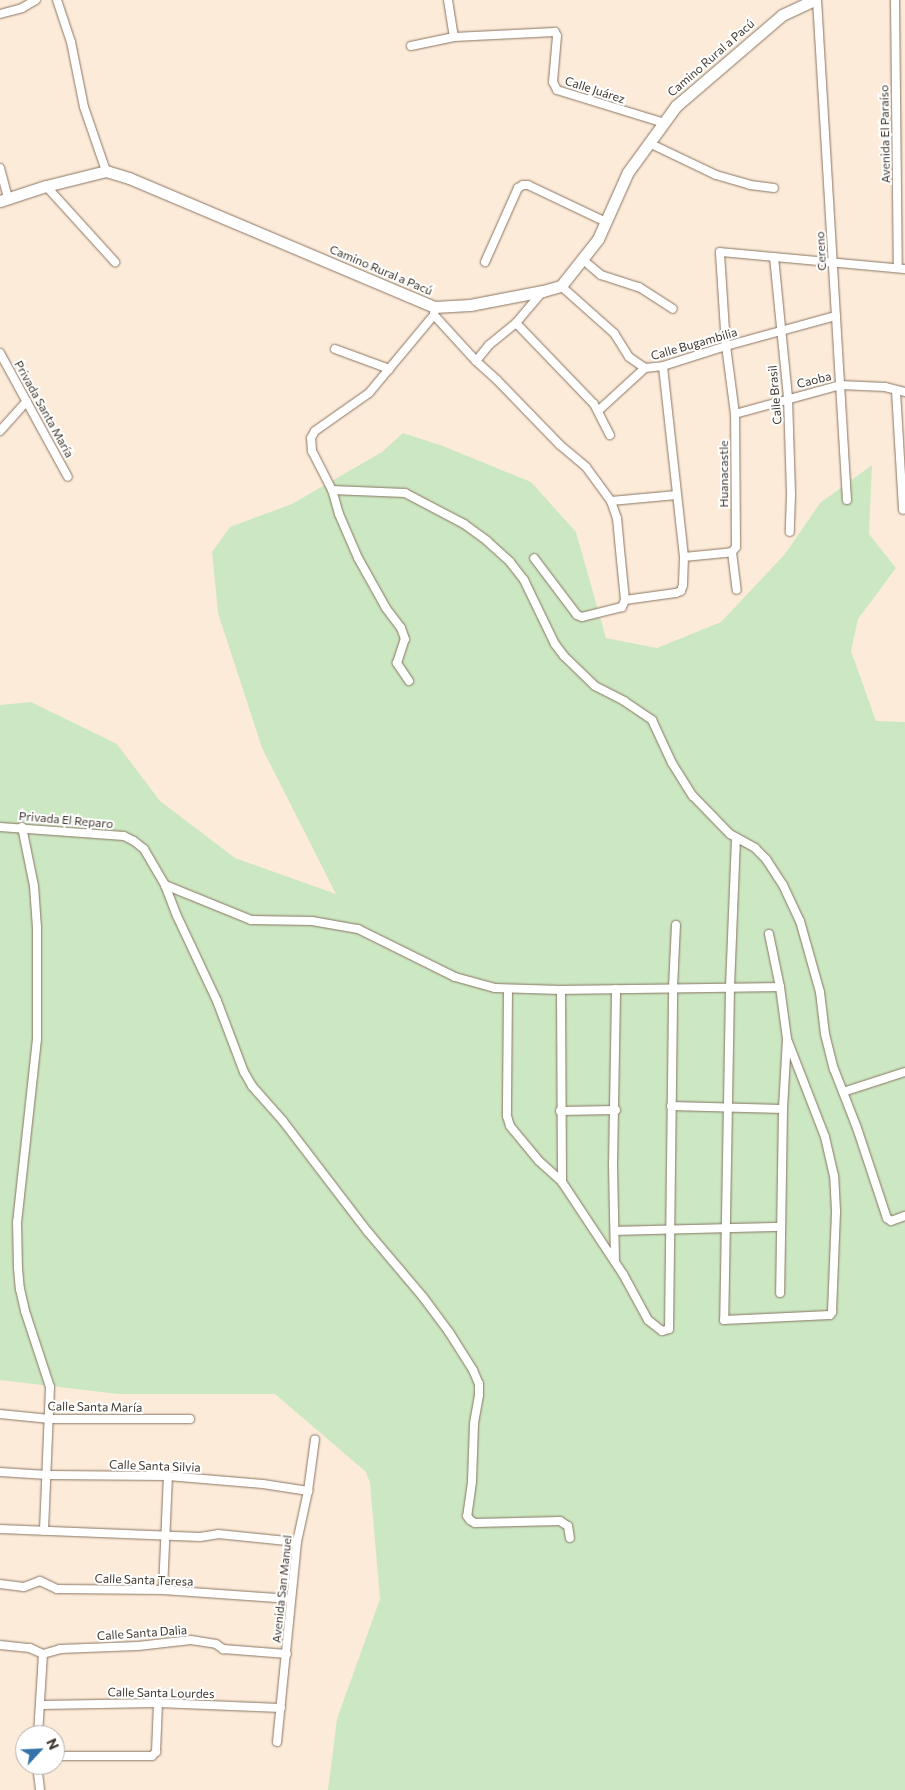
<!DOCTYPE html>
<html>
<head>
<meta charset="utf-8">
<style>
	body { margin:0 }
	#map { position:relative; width:905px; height:1790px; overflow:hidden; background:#fdebd9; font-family:Commissioner,sans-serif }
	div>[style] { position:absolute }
	.green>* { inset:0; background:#cce8c3 }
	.roads { filter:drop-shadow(0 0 1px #897562) drop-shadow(0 0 1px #897562) }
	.street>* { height:8px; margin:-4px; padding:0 4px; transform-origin:4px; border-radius:4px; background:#fff }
	.secondary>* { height:11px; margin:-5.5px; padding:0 5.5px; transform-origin:5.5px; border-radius:5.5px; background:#fff }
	span { translate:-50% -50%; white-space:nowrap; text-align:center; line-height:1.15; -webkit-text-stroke:4px #fff; paint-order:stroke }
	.street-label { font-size:12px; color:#413830 }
	.north { position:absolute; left:15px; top:1725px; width:50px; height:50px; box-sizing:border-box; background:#fff; border:1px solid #b3afac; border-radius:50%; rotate:65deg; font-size:14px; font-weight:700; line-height:20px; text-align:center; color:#413830 }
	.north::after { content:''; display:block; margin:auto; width:18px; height:22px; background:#3373a9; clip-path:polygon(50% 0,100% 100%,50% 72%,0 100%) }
</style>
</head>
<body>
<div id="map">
	<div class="green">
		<div style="clip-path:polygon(403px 433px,443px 446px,531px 482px,576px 532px,606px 638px,657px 648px,721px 622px,785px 554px,820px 503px,872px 465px,869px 534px,896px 568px,858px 619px,851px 651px,876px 721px,905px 722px,905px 1790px,328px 1790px,337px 1719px,380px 1599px,370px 1483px,366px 1472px,275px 1394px,118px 1394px,0 1380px,0 705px,31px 702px,117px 744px,160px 801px,235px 858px,336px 894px,262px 748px,218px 613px,212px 552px,230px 527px,292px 504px,382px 452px)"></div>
	</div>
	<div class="roads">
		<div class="street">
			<div style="left:57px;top:0;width:44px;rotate:71.6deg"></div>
			<div style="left:71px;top:42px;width:66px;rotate:78.7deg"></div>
			<div style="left:84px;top:107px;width:68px;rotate:71deg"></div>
			<div style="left:448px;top:0;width:37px;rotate:81deg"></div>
			<div style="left:817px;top:0;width:501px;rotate:86.57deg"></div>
			<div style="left:895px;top:0;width:268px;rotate:89.4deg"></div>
			<div style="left:0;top:14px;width:23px;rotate:-15deg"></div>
			<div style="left:22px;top:8px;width:16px;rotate:-30deg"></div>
			<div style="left:411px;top:46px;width:44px;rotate:-11.8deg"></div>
			<div style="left:454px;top:37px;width:101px;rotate:-2.8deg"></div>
			<div style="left:555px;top:32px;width:4px;rotate:63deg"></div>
			<div style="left:557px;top:36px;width:46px;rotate:95deg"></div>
			<div style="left:553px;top:82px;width:9px;rotate:63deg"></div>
			<div style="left:557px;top:90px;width:112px;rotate:17.1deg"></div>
			<div style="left:649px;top:143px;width:74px;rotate:25.5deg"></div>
			<div style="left:716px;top:175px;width:35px;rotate:16deg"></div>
			<div style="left:750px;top:185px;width:24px;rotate:7deg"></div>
			<div style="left:0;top:168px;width:31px;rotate:75deg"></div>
			<div style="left:46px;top:186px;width:103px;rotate:47.8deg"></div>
			<div style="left:774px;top:257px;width:142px;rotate:84.3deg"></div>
			<div style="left:788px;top:398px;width:97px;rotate:88.2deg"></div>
			<div style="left:791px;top:495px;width:37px;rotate:92deg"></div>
			<div style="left:582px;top:259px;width:25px;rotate:40deg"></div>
			<div style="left:601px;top:275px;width:40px;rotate:18deg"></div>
			<div style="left:639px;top:287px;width:40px;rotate:32.9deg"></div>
			<div style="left:485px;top:262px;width:81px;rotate:-66deg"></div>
			<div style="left:518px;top:188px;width:6px;rotate:-31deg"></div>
			<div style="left:523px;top:185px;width:5px"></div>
			<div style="left:528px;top:185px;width:86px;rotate:25.4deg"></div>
			<div style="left:561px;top:286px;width:71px;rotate:41.6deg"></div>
			<div style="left:614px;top:333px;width:28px;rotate:58deg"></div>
			<div style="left:629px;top:357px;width:19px;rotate:35deg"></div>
			<div style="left:645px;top:368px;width:18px;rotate:-6deg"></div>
			<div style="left:663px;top:366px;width:66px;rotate:-17.6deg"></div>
			<div style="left:726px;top:346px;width:114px;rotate:-15.3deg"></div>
			<div style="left:434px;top:315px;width:62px;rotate:47.6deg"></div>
			<div style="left:476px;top:361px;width:28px;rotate:42deg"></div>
			<div style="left:497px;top:380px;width:91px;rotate:45.9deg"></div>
			<div style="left:560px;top:445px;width:34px;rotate:40deg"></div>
			<div style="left:586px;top:467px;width:42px;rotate:53.7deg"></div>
			<div style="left:611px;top:501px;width:18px;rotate:71deg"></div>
			<div style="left:617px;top:518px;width:42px;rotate:84.6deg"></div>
			<div style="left:621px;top:560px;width:40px;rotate:84.3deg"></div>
			<div style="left:625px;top:600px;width:8px;rotate:113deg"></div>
			<div style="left:622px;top:607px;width:41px;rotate:166deg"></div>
			<div style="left:582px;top:617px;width:5px;rotate:-158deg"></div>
			<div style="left:577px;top:615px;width:71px;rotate:-127deg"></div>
			<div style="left:516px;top:323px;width:112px;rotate:46.1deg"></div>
			<div style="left:594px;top:404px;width:35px;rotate:63deg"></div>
			<div style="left:335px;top:349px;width:58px;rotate:20.3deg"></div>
			<div style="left:0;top:353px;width:141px;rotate:61.3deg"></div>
			<div style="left:476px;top:361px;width:21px;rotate:-51deg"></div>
			<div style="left:489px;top:345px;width:35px;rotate:-39deg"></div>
			<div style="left:516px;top:323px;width:42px;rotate:-49.8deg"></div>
			<div style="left:896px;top:391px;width:119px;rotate:86.6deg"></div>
			<div style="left:598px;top:411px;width:64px;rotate:-42.5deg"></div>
			<div style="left:735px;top:414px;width:109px;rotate:-15.4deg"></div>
			<div style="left:840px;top:385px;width:45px;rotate:2.5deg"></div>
			<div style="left:885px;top:387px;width:21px;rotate:14deg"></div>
			<div style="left:0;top:431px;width:40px;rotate:-48deg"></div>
			<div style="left:332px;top:490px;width:73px;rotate:2.4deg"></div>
			<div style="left:405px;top:493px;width:67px;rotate:27.7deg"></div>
			<div style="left:464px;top:524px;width:29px;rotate:36deg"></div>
			<div style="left:487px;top:541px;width:31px;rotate:42deg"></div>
			<div style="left:510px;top:562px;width:23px;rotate:52deg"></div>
			<div style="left:524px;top:580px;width:71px;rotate:64.2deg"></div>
			<div style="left:555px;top:644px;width:15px;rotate:53deg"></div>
			<div style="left:564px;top:656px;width:43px;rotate:44.1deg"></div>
			<div style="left:595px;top:686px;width:33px;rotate:27deg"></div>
			<div style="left:624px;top:701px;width:34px;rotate:34deg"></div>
			<div style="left:652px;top:720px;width:47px;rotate:65.1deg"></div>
			<div style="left:672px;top:763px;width:39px;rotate:58deg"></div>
			<div style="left:693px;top:796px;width:53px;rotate:45.8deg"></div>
			<div style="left:730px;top:834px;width:29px;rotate:29deg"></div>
			<div style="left:755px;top:848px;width:16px;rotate:45deg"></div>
			<div style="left:766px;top:859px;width:31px;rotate:57deg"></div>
			<div style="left:783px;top:885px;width:40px;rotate:65deg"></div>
			<div style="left:800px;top:921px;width:74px;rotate:74.3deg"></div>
			<div style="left:820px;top:992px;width:42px;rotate:83.2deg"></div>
			<div style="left:825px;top:1034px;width:36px;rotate:76deg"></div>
			<div style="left:834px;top:1069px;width:63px;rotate:68.7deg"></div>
			<div style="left:857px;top:1128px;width:95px;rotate:71.6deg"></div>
			<div style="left:887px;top:1218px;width:5px;rotate:37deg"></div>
			<div style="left:891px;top:1221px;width:15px;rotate:-20deg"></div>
			<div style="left:611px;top:501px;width:66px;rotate:-5.2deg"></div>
			<div style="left:732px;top:552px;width:38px;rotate:83deg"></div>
			<div style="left:684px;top:557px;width:41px;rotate:-5.6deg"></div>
			<div style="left:725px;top:553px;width:7px;rotate:-8deg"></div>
			<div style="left:732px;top:552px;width:6px;rotate:-51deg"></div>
			<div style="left:736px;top:547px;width:133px;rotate:-90.4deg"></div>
			<div style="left:735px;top:414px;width:69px;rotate:-97.5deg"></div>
			<div style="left:726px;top:346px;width:94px;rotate:-93.7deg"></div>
			<div style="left:720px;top:252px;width:186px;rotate:5.3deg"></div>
			<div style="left:625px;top:600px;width:51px;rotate:-7.8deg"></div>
			<div style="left:676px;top:593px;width:5px;rotate:-22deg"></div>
			<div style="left:681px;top:591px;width:6px;rotate:-72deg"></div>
			<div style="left:683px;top:585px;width:28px;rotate:-88deg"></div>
			<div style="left:684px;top:557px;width:192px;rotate:-96.3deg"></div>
			<div style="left:409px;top:681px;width:22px;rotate:-124deg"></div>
			<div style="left:397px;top:663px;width:25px;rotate:-72deg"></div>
			<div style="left:405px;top:639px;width:12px;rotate:-110deg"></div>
			<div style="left:401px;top:628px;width:25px;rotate:-127deg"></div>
			<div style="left:386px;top:608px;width:57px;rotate:-119.2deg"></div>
			<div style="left:358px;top:558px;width:48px;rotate:-113.4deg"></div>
			<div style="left:339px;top:514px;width:25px;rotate:-106deg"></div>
			<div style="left:332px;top:490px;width:44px;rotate:-117.1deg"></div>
			<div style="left:312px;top:451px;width:13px;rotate:-94deg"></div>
			<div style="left:311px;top:438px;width:8px;rotate:-60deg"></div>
			<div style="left:315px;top:431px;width:66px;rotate:-35.1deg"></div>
			<div style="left:369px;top:393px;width:102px;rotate:-50.2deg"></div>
			<div style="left:434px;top:315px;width:4px;rotate:-90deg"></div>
			<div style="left:0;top:827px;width:124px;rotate:4.2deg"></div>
			<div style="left:124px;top:836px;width:11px;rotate:27deg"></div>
			<div style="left:134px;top:841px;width:13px;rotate:39deg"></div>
			<div style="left:144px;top:849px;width:42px;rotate:59.7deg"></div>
			<div style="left:165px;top:885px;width:33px;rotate:69deg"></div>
			<div style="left:177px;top:916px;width:94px;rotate:64.8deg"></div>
			<div style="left:217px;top:1001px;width:76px;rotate:69.2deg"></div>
			<div style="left:244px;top:1072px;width:16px;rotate:60deg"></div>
			<div style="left:252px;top:1086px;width:47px;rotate:48.5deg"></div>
			<div style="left:283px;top:1121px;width:140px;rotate:52.6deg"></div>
			<div style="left:368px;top:1232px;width:85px;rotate:49.8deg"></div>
			<div style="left:423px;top:1297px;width:44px;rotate:53.4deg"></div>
			<div style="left:449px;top:1332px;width:45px;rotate:57.7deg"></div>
			<div style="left:473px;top:1370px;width:15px;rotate:67deg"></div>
			<div style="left:479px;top:1384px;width:11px;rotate:90deg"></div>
			<div style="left:479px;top:1395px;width:29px;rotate:100deg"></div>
			<div style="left:474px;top:1424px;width:58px;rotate:92deg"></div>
			<div style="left:472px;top:1482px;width:34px;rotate:98deg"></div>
			<div style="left:467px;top:1516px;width:5px;rotate:53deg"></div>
			<div style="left:470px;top:1520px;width:6px;rotate:31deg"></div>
			<div style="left:475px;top:1523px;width:85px;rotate:-1.3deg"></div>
			<div style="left:560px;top:1521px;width:9px;rotate:32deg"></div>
			<div style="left:568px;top:1526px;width:12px;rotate:81deg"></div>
			<div style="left:22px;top:827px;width:60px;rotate:78.5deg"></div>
			<div style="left:34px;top:886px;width:42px;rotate:85.9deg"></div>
			<div style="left:37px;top:928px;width:111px;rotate:90deg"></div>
			<div style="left:37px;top:1039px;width:184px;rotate:96.2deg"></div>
			<div style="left:17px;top:1222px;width:46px;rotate:88.8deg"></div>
			<div style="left:18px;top:1268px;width:21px;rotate:85deg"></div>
			<div style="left:20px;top:1289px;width:23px;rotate:77deg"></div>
			<div style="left:25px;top:1311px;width:80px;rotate:71.8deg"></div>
			<div style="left:50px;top:1387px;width:144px;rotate:92.4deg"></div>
			<div style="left:736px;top:838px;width:150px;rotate:92.3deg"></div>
			<div style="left:730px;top:988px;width:332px;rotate:91deg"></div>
			<div style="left:724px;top:1320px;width:106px;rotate:-2.7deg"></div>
			<div style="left:830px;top:1315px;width:4px;rotate:-56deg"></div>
			<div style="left:832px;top:1312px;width:101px;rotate:-87.7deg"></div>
			<div style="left:836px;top:1211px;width:35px;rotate:-93deg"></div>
			<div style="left:834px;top:1176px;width:40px;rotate:-103deg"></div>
			<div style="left:825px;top:1137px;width:105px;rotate:-111.2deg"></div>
			<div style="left:165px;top:885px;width:93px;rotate:22.1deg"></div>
			<div style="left:251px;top:920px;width:61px;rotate:0.9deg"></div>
			<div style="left:312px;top:921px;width:47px;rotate:9.9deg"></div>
			<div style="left:358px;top:929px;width:108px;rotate:26.3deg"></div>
			<div style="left:455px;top:977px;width:41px;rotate:15.4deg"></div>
			<div style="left:495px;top:988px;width:66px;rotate:1.7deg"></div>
			<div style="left:561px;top:990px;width:219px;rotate:-0.8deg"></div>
			<div style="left:769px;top:934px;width:54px;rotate:78.3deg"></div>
			<div style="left:780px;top:987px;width:52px;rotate:82.3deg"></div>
			<div style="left:787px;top:1039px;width:70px;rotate:93.3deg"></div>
			<div style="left:783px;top:1109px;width:184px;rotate:90.9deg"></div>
			<div style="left:508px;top:989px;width:127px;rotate:90.5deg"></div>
			<div style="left:507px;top:1116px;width:10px;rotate:73deg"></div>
			<div style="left:510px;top:1126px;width:45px;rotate:50.4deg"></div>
			<div style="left:539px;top:1161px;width:31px;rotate:42deg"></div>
			<div style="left:562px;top:1182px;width:110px;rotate:56.5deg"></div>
			<div style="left:623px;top:1274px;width:52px;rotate:61.5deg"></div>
			<div style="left:648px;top:1320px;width:18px;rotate:38deg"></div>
			<div style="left:662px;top:1331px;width:7px;rotate:-16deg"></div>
			<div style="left:669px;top:1329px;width:341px;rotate:-89.3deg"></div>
			<div style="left:673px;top:988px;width:63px;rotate:-87.3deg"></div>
			<div style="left:561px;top:990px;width:192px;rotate:89.7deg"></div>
			<div style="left:843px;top:1092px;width:65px;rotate:-17.9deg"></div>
			<div style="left:671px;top:1106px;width:112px;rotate:1.5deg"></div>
			<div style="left:560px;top:1111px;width:56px;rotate:-1deg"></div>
			<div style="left:615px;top:1231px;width:165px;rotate:-1.4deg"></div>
			<div style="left:615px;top:1261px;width:96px;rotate:-91.2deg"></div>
			<div style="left:613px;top:1165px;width:176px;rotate:-89deg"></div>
			<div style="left:0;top:1414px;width:50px;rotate:5.7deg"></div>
			<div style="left:50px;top:1419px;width:140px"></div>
			<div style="left:0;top:1472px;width:47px;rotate:3.7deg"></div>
			<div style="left:47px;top:1475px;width:121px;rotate:0.5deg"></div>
			<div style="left:168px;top:1476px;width:95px;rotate:4.8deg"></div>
			<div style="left:263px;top:1484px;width:46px;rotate:8.8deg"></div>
			<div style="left:0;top:1529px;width:200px;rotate:2.3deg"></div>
			<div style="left:200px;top:1537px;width:18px;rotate:-9deg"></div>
			<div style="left:218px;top:1534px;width:79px;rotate:5.8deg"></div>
			<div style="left:0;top:1584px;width:24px;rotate:7deg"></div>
			<div style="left:24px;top:1587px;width:17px;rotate:-21deg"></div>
			<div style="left:40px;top:1581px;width:19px;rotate:25deg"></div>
			<div style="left:57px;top:1589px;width:106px;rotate:0.5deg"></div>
			<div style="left:163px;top:1590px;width:128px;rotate:4deg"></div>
			<div style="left:163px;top:1590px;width:114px;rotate:-87.5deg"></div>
			<div style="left:0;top:1645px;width:30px;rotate:6deg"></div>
			<div style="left:30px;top:1648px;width:14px;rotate:25deg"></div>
			<div style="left:43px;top:1654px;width:18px;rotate:-16deg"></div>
			<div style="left:60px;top:1649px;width:78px;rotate:-2.2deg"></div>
			<div style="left:138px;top:1646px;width:53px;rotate:-6.5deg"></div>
			<div style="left:191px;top:1640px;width:25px;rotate:9deg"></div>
			<div style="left:216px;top:1644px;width:9px;rotate:36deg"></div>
			<div style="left:223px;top:1649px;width:64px;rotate:4.5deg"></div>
			<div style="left:41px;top:1705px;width:117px;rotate:-1deg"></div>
			<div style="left:158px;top:1703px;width:123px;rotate:2.3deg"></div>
			<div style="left:38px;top:1735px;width:81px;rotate:-86.5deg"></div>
			<div style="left:277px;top:1742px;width:201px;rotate:-84.3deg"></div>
			<div style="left:297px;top:1542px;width:52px;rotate:-77.8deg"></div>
			<div style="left:308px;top:1491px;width:52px;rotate:-82.3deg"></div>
			<div style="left:55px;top:1756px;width:97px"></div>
			<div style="left:152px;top:1756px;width:6px;rotate:-45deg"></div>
			<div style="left:156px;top:1752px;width:49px;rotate:-87.7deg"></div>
			<div style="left:37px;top:1765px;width:25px;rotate:83deg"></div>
		</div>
		<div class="secondary">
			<div style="left:0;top:201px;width:48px;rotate:-18.1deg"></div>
			<div style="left:46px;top:186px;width:62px;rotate:-14deg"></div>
			<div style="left:106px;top:171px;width:24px;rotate:17deg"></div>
			<div style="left:129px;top:178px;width:331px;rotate:22.9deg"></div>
			<div style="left:434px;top:307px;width:36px;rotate:-3deg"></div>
			<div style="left:470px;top:305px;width:74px;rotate:-10.9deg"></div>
			<div style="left:543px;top:291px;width:19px;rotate:-16deg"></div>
			<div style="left:561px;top:286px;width:60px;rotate:-51.8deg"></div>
			<div style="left:598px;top:239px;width:73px;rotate:-65.9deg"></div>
			<div style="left:628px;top:172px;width:82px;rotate:-54deg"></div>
			<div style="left:676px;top:106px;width:140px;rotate:-40.6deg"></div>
			<div style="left:782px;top:15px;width:35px;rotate:-25deg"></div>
		</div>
	</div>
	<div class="street-label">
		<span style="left:711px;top:58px;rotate:-41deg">Camino Rural a Pacú</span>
		<span style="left:595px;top:90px;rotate:18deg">Calle Juárez</span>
		<span style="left:885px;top:134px;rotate:-91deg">Avenida El Paraíso</span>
		<span style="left:821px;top:251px;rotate:-93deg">Cereno</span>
		<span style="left:381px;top:270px;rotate:23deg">Camino Rural a Pacú</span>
		<span style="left:694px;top:344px;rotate:-16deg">Calle Bugambilia</span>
		<span style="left:814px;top:380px;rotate:-14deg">Caoba</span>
		<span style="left:775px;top:395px;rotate:-95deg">Calle Brasil</span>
		<span style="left:44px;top:409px;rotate:61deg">Privada Santa María</span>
		<span style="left:724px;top:474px;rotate:-90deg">Huanacastle</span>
		<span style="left:66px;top:820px;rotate:5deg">Privada El Reparo</span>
		<span style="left:95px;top:1407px;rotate:1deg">Calle Santa María</span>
		<span style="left:155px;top:1466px;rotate:2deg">Calle Santa Silvia</span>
		<span style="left:144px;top:1580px;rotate:2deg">Calle Santa Teresa</span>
		<span style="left:282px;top:1589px;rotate:-84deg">Avenida San Manuel</span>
		<span style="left:142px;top:1633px;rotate:-4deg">Calle Santa Dalia</span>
		<span style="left:161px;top:1693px;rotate:1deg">Calle Santa Lourdes</span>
	</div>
	<div class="north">N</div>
</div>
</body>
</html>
